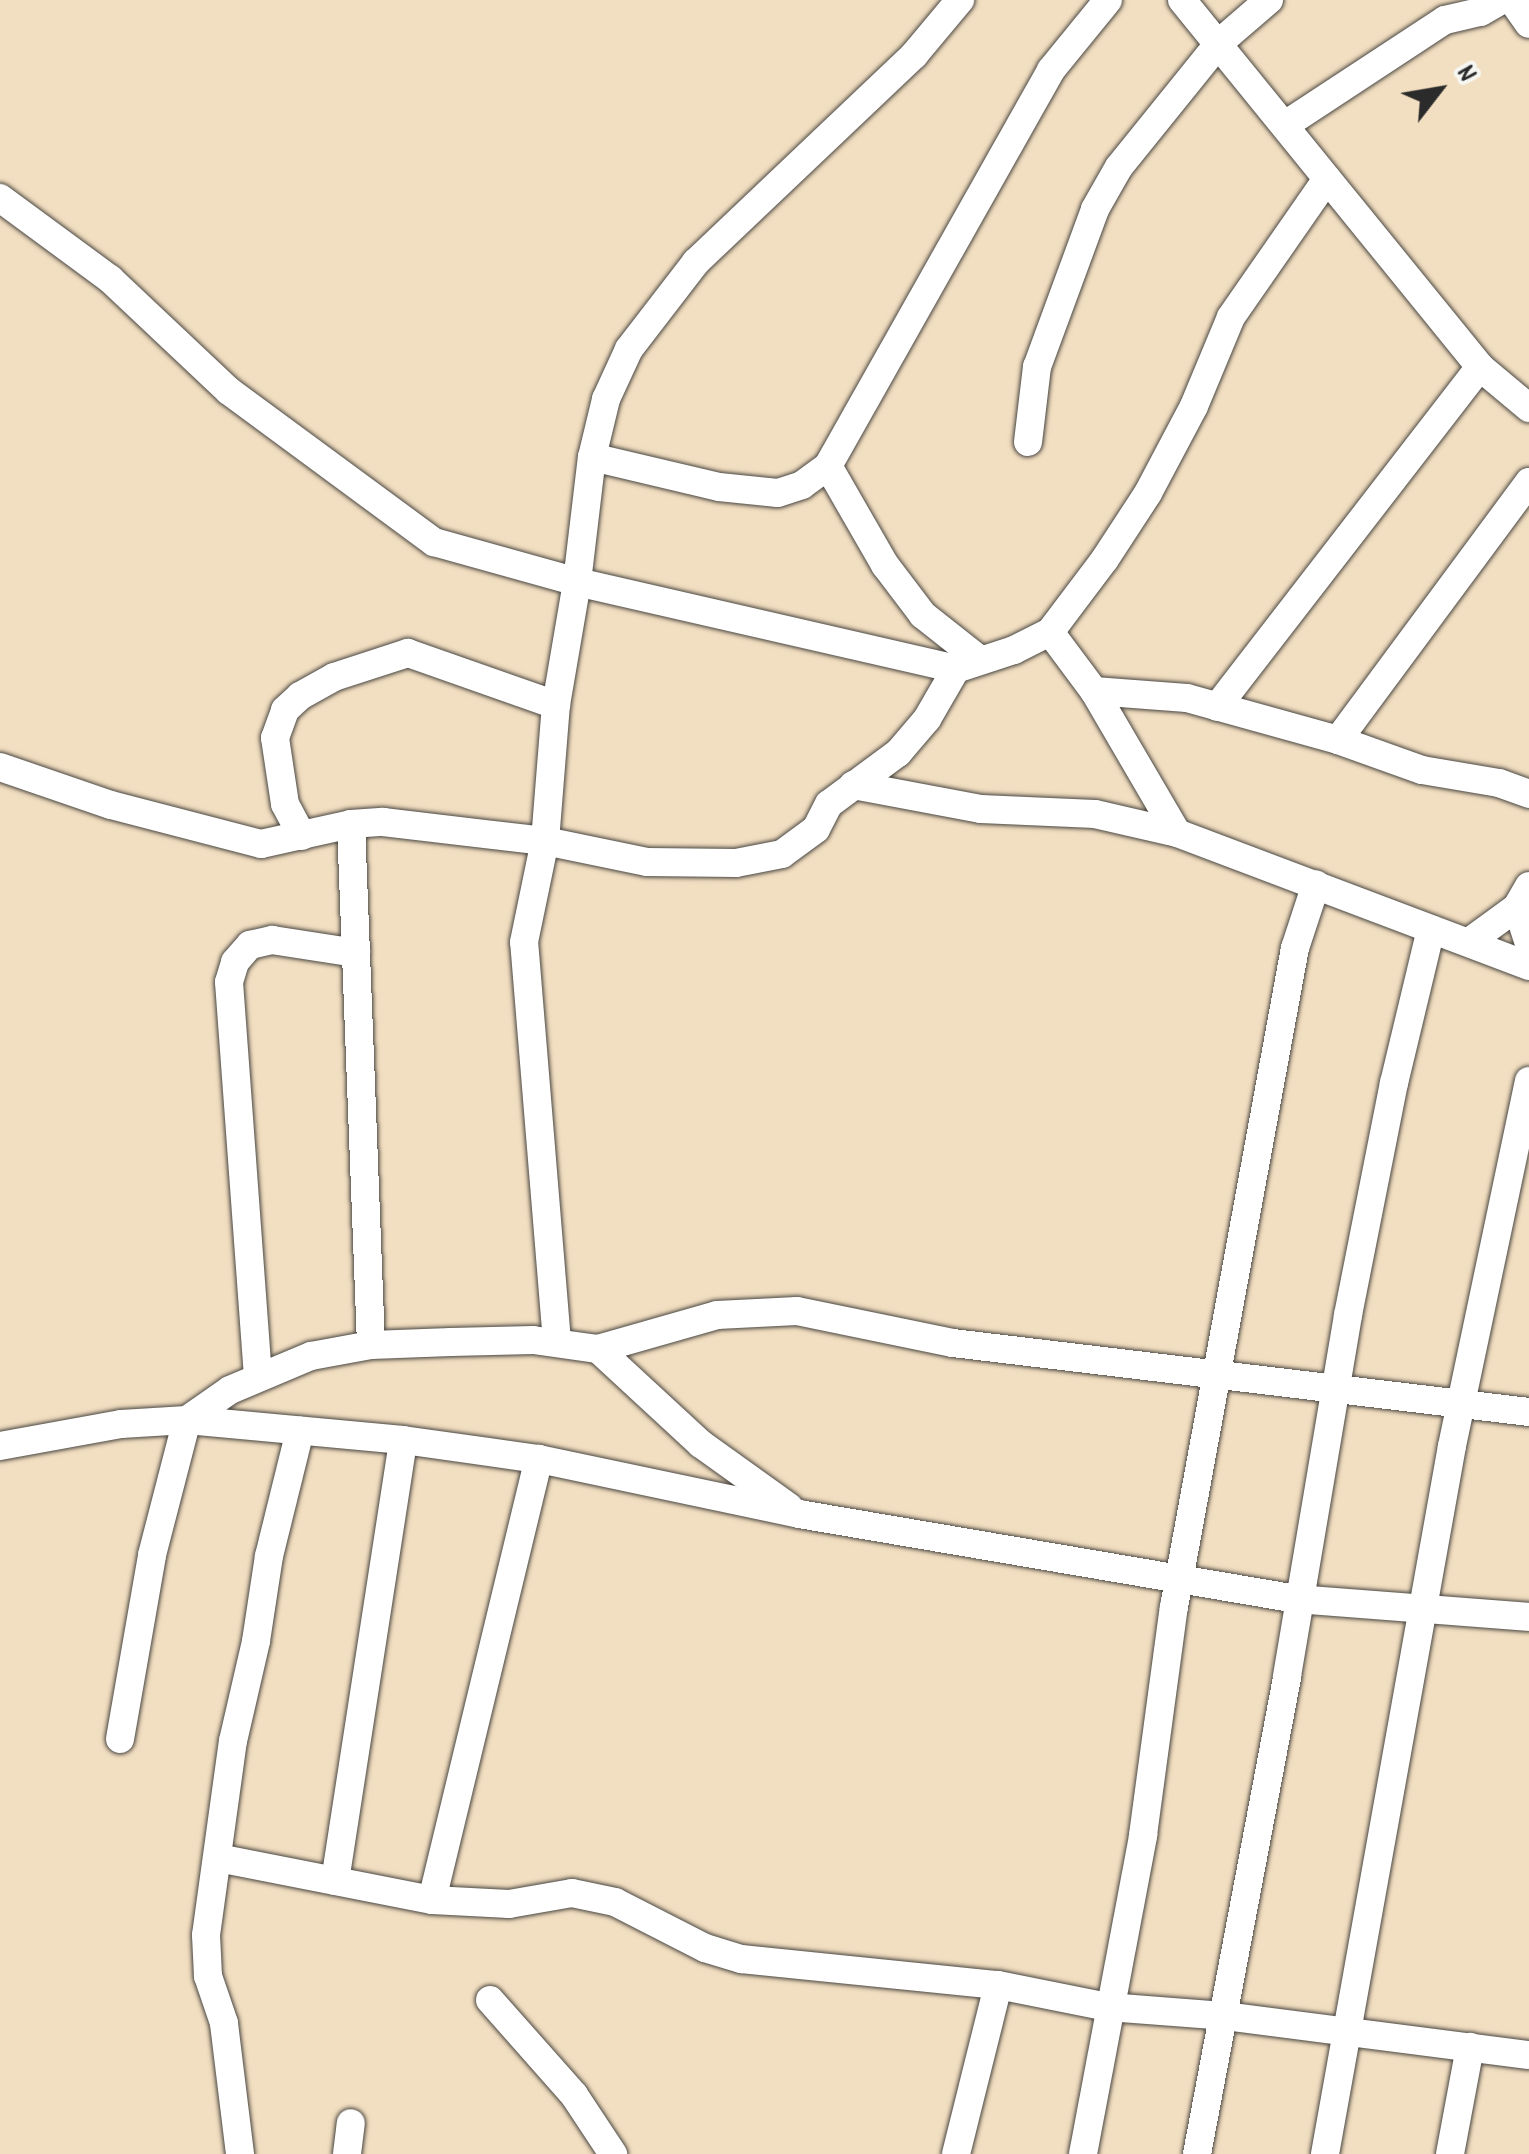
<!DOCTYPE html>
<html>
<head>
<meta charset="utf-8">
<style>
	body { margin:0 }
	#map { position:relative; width:1529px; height:2154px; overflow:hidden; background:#f2dec0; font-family:Dekko,sans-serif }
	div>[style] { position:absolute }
	.roads { filter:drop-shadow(0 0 2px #494641) drop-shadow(0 0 2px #494641) }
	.street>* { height:28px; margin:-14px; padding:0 14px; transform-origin:14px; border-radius:14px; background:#fff }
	span { translate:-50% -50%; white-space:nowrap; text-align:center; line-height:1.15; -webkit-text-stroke:10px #f6f6f2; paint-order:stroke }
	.north { position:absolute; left:1389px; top:40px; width:100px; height:100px; -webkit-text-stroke:8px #f6f6f2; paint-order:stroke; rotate:59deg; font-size:28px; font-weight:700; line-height:40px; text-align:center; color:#2b2b2b }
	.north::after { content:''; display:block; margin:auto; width:35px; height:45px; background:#2b2b2b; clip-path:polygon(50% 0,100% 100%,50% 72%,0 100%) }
</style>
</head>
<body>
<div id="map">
	<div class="roads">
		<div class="street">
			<div style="left:1182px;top:0;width:473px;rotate:50.9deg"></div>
			<div style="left:1480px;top:367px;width:64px;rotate:39.9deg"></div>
			<div style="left:1512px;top:0;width:29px;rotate:55deg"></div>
			<div style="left:1285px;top:125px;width:191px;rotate:-33.3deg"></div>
			<div style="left:1445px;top:20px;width:37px;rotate:-13deg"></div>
			<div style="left:1481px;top:12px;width:24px;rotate:-30deg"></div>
			<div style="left:0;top:198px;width:137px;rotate:36.4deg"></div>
			<div style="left:110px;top:279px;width:163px;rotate:43.3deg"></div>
			<div style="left:229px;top:391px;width:255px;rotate:36.4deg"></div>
			<div style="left:434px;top:542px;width:148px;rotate:15.6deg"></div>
			<div style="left:577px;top:582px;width:389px;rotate:12.9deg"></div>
			<div style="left:956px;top:669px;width:61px;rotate:-18.1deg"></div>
			<div style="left:1014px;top:650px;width:40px;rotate:-26.6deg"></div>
			<div style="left:1050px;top:632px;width:91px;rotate:-53deg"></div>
			<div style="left:1105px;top:559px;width:79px;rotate:-56.9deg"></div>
			<div style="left:1148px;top:493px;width:98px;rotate:-62.1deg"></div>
			<div style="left:1194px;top:406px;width:96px;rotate:-67.4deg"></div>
			<div style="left:1231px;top:317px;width:168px;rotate:-55.2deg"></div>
			<div style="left:1028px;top:442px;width:76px;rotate:-83.2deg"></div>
			<div style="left:1037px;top:367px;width:168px;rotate:-69.8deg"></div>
			<div style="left:1095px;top:209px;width:48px;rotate:-60.3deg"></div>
			<div style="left:1119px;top:167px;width:159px;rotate:-51.1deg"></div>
			<div style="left:1219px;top:43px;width:66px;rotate:-40.7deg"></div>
			<div style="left:592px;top:457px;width:130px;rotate:13.3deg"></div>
			<div style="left:719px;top:487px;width:59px;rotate:5.8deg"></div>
			<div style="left:778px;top:493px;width:25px;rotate:-18deg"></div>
			<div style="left:802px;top:485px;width:32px;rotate:-36deg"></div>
			<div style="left:1050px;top:632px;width:74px;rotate:53.3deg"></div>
			<div style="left:1094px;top:691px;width:164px;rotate:59.7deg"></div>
			<div style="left:1177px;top:833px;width:376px;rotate:20.7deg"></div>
			<div style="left:980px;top:660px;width:73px;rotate:-141.7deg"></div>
			<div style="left:923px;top:615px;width:63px;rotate:-127.2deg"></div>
			<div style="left:885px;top:565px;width:114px;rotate:-119.9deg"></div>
			<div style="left:828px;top:466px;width:454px;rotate:-60.6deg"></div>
			<div style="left:1051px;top:70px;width:90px;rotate:-50.8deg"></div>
			<div style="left:1094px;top:691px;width:93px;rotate:4.3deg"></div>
			<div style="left:1187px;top:698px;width:157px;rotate:15.5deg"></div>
			<div style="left:1338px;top:740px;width:89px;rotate:19.7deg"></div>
			<div style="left:1422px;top:770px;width:78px;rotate:9.6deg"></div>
			<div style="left:1499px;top:783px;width:32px;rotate:20deg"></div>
			<div style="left:1217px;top:707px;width:430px;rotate:-52.3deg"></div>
			<div style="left:1338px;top:740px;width:321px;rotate:-53.5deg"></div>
			<div style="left:0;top:767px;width:117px;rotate:18.9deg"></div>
			<div style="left:111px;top:805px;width:155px;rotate:14.6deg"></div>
			<div style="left:261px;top:844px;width:92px;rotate:-12.5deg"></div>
			<div style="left:351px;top:824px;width:32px;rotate:-4deg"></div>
			<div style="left:383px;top:822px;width:163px;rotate:6.7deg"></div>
			<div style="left:545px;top:841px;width:104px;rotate:11.6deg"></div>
			<div style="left:647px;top:862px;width:89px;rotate:0.6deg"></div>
			<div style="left:736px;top:863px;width:47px;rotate:-11.1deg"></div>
			<div style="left:782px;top:854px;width:42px;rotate:-36.3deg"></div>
			<div style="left:816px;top:829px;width:28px;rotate:-63deg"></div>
			<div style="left:829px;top:804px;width:86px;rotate:-36.5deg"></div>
			<div style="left:898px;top:753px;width:45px;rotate:-49.5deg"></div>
			<div style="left:927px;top:719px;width:58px;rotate:-59.9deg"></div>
			<div style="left:853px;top:785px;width:130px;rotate:10.6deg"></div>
			<div style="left:981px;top:809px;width:114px;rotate:2.5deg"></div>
			<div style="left:1095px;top:814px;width:84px;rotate:13deg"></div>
			<div style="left:351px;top:824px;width:521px;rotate:87.8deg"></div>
			<div style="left:302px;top:836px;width:36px;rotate:-118deg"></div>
			<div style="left:285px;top:804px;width:67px;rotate:-98.6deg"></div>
			<div style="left:275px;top:738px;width:30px;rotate:-70deg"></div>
			<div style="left:285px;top:710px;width:21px;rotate:-43deg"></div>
			<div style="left:300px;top:696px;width:39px;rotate:-29deg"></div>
			<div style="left:334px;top:677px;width:78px;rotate:-18deg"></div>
			<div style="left:408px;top:653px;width:157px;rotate:19.4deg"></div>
			<div style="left:1529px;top:886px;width:24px;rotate:120deg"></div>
			<div style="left:1517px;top:907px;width:40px;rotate:72deg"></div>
			<div style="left:1469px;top:942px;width:59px;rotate:-36.1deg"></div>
			<div style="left:557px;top:1342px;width:401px;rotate:-94.7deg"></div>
			<div style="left:524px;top:942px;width:103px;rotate:-78.3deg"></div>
			<div style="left:545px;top:841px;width:136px;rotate:-85.4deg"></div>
			<div style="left:556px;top:705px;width:125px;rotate:-80.3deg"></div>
			<div style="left:577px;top:582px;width:126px;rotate:-83.2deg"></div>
			<div style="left:592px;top:457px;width:60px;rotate:-76.4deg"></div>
			<div style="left:606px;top:399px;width:55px;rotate:-65.3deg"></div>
			<div style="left:629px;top:349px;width:110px;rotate:-52.4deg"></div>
			<div style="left:696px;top:262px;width:301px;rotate:-43.5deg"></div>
			<div style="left:914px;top:55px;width:72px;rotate:-50.1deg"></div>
			<div style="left:598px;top:1349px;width:140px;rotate:42.7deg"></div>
			<div style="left:701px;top:1444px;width:108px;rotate:35.6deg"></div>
			<div style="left:258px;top:1377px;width:396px;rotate:-94.2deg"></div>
			<div style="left:229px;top:982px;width:21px;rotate:-73deg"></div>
			<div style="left:235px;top:962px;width:23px;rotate:-49deg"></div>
			<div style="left:250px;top:945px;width:23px;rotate:-13deg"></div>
			<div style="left:272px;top:940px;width:85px;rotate:8.8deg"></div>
			<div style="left:0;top:1446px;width:123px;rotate:-10.3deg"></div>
			<div style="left:121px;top:1424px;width:66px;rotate:-3.5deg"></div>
			<div style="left:187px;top:1420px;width:217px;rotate:5.3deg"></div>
			<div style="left:403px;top:1440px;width:137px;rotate:8deg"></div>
			<div style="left:539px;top:1459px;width:266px;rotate:11.9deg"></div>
			<div style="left:799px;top:1514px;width:505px;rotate:9.69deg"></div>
			<div style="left:1297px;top:1599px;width:233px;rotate:4.4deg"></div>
			<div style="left:120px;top:1739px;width:187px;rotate:-80.1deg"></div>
			<div style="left:152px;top:1555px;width:139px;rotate:-75.5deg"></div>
			<div style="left:187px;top:1420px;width:52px;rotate:-34.9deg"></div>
			<div style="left:230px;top:1390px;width:88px;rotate:-22.8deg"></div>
			<div style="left:311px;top:1356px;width:61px;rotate:-10.4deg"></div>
			<div style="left:371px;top:1345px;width:80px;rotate:-2.1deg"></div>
			<div style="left:451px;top:1342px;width:82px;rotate:-1.4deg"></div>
			<div style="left:533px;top:1340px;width:66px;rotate:7.9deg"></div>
			<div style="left:598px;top:1349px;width:124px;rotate:-15.9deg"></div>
			<div style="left:717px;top:1315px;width:80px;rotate:-2.9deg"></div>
			<div style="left:797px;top:1311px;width:159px;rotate:11.6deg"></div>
			<div style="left:953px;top:1343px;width:580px;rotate:6.83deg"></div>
			<div style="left:218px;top:1858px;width:218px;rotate:11.1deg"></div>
			<div style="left:432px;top:1900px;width:77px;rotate:3deg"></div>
			<div style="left:509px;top:1904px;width:64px;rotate:-9.9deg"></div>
			<div style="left:572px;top:1893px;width:44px;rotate:11.8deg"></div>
			<div style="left:615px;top:1902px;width:101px;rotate:27.1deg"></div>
			<div style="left:705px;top:1948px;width:38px;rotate:17deg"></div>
			<div style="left:741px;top:1959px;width:258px;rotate:5.8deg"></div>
			<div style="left:998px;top:1985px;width:112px;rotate:11.3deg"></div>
			<div style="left:1108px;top:2007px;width:116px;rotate:4.4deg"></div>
			<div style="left:1224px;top:2016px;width:307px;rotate:7.3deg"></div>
			<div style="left:335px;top:1881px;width:446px;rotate:-81.2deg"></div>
			<div style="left:432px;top:1900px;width:454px;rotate:-76.4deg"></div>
			<div style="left:490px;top:2000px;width:127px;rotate:48.5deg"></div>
			<div style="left:574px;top:2095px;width:71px;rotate:56.5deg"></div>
			<div style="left:240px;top:2154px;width:132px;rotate:-97deg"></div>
			<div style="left:224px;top:2023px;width:50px;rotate:-108.8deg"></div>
			<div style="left:208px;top:1976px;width:41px;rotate:-92.8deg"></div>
			<div style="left:206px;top:1935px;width:196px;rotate:-82.1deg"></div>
			<div style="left:233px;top:1741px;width:103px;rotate:-77deg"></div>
			<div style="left:256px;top:1641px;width:86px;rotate:-81.3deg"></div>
			<div style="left:269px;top:1556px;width:129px;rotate:-76.1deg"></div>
			<div style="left:347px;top:2154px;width:31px;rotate:-83deg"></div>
			<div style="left:956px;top:2154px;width:174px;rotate:-76deg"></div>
			<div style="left:1083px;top:2154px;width:325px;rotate:-79.3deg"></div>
			<div style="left:1143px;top:1835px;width:230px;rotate:-82.3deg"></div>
			<div style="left:1174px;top:1607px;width:670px;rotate:-79.6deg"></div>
			<div style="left:1295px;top:948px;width:67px;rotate:-71.8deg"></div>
			<div style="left:1197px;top:2154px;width:486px;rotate:-79.3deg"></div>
			<div style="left:1287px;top:1676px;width:366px;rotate:-80.4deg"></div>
			<div style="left:1348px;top:1315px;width:237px;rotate:-78.8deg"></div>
			<div style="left:1394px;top:1083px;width:158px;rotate:-76.5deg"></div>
			<div style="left:1325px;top:2154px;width:719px;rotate:-79.83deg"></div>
			<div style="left:1452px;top:1446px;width:373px;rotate:-78.1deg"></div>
			<div style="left:1450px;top:2154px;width:109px;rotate:-79.4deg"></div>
		</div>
	</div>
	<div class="north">N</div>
</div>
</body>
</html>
